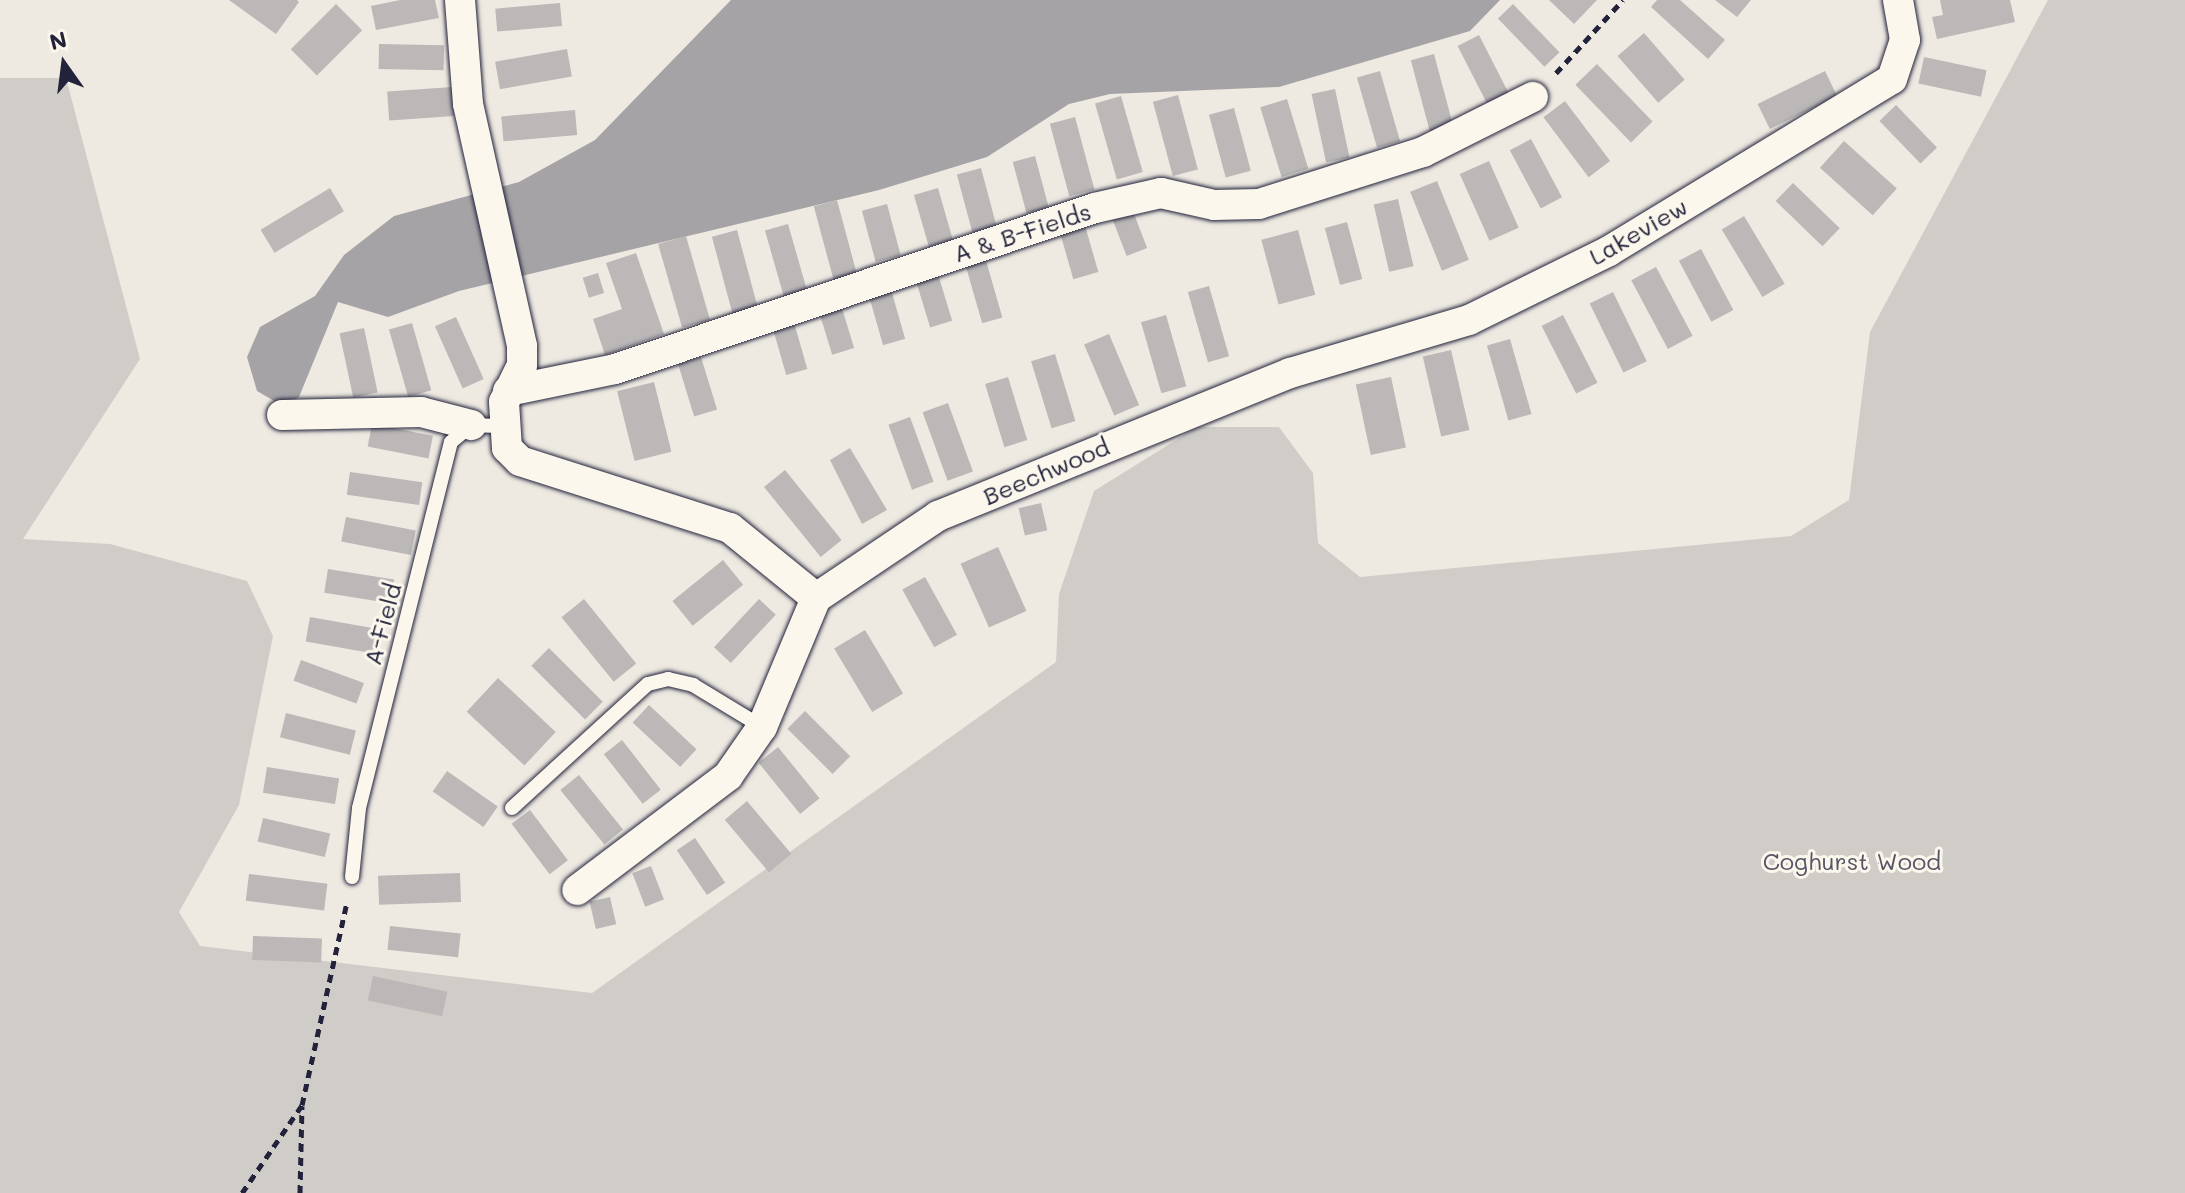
<!DOCTYPE html>
<html>
<head>
<meta charset="utf-8">
<style>
	body { margin:0 }
	#map { position:relative; width:2185px; height:1193px; overflow:hidden; background:#eeeae2; font-family:Mali,sans-serif }
	div>[style] { position:absolute }
	.green>* { inset:0; background:#d0cdc9 }
	.water>* { inset:0; background:#a6a3a7 }
	.building>* { inset:0; background:#bcb8b8; transform-origin:0 0 }
	.path>* { height:5px; margin-top:-2.5px; transform-origin:0; background:repeating-linear-gradient(90deg,#22223b 0 8px,transparent 0 14px) }
	.roads { filter:drop-shadow(0 0 2px #22223b) drop-shadow(0 0 2px #22223b) }
	.lane>* { height:14px; margin:-7px; padding:0 7px; transform-origin:7px; border-radius:7px; background:#fbf7ec }
	.street>* { height:30px; margin:-15px; padding:0 15px; transform-origin:15px; border-radius:15px; background:#fbf7ec }
	span { translate:-50% -50%; white-space:nowrap; text-align:center; line-height:1.15; -webkit-text-stroke:6px #fbf7ec; paint-order:stroke }
	.street-label { font-size:24px; color:#22223b }
	.park-label { font-size:24px; color:#565566 }
	.north { position:absolute; left:24px; top:24px; width:80px; height:80px; -webkit-text-stroke:6px #fbf7ec; paint-order:stroke; rotate:346deg; font-size:22px; font-weight:700; line-height:32px; text-align:center; color:#22223b }
	.north::after { content:''; display:block; margin:auto; width:28px; height:36px; background:#22223b; clip-path:polygon(50% 0,100% 100%,50% 72%,0 100%) }
</style>
</head>
<body>
<div id="map">
	<div class="green">
		<div style="clip-path:polygon(2048px 0,2185px 0,2185px 1193px,0 1193px,0 78px,66px 78px,140px 359px,23px 539px,110px 544px,247px 581px,273px 636px,239px 805px,179px 912px,200px 946px,592px 993px,1056px 662px,1059px 594px,1094px 491px,1197px 427px,1279px 427px,1313px 473px,1318px 543px,1360px 577px,1791px 536px,1849px 500px,1870px 332px)"></div>
	</div>
	<div class="water">
		<div style="clip-path:polygon(731px 0,1500px 0,1470px 31px,1279px 87px,1110px 94px,1069px 104px,987px 157px,879px 190px,459px 291px,388px 317px,338px 302px,299px 397px,283px 406px,257px 391px,247px 357px,260px 327px,315px 296px,344px 255px,394px 216px,519px 182px,595px 140px)"></div>
	</div>
	<div class="building">
		<div style="clip-path:polygon(229px 0,297px 0,299px 2px,276px 34px)"></div>
		<div style="clip-path:polygon(400px 0,435px 0,439px 18px,376px 30px,371px 6px)"></div>
		<div style="clip-path:polygon(1549px 0,1597px 0,1574px 24px)"></div>
		<div style="clip-path:polygon(1657px 0,1680px 0,1725px 40px,1708px 59px,1651px 7px)"></div>
		<div style="clip-path:polygon(1715px 0,1751px 0,1737px 17px)"></div>
		<div style="clip-path:polygon(1940px 0,2010px 0,2015px 22px,1937px 39px,1932px 17px,1943px 15px)"></div>
		<div style="left:560px;top:3px;width:23px;height:65px;rotate:85deg"></div>
		<div style="left:336px;top:4px;width:37px;height:64px;rotate:45deg"></div>
		<div style="left:1513px;top:4px;width:67px;height:21px;rotate:46deg"></div>
		<div style="left:1644px;top:33px;width:62px;height:35px;rotate:49deg"></div>
		<div style="left:1479px;top:35px;width:70px;height:24px;rotate:63deg"></div>
		<div style="left:379px;top:44px;width:65px;height:25px;rotate:1deg"></div>
		<div style="left:567px;top:49px;width:28px;height:73px;rotate:80deg"></div>
		<div style="left:1434px;top:54px;width:75px;height:24px;rotate:75deg"></div>
		<div style="left:1924px;top:57px;width:64px;height:27px;rotate:12deg"></div>
		<div style="left:1597px;top:64px;width:80px;height:30px;rotate:46deg"></div>
		<div style="left:1380px;top:71px;width:73px;height:24px;rotate:74deg"></div>
		<div style="left:1825px;top:71px;width:28px;height:75px;rotate:64deg"></div>
		<div style="left:452px;top:87px;width:29px;height:65px;rotate:86deg"></div>
		<div style="left:1335px;top:89px;width:70px;height:24px;rotate:78deg"></div>
		<div style="left:1178px;top:95px;width:77px;height:26px;rotate:75deg"></div>
		<div style="left:1121px;top:96px;width:79px;height:27px;rotate:74deg"></div>
		<div style="left:1287px;top:99px;width:73px;height:28px;rotate:73deg"></div>
		<div style="left:1565px;top:101px;width:75px;height:27px;rotate:53deg"></div>
		<div style="left:1896px;top:105px;width:59px;height:23px;rotate:46deg"></div>
		<div style="left:1234px;top:108px;width:65px;height:26px;rotate:75deg"></div>
		<div style="left:575px;top:110px;width:25px;height:74px;rotate:85deg"></div>
		<div style="left:1075px;top:117px;width:75px;height:26px;rotate:75deg"></div>
		<div style="left:1531px;top:139px;width:66px;height:24px;rotate:62deg"></div>
		<div style="left:1844px;top:141px;width:71px;height:36px;rotate:42deg"></div>
		<div style="left:1035px;top:156px;width:53px;height:23px;rotate:75deg"></div>
		<div style="left:1489px;top:161px;width:73px;height:32px;rotate:66deg"></div>
		<div style="left:981px;top:168px;width:60px;height:25px;rotate:75deg"></div>
		<div style="left:1437px;top:181px;width:85px;height:29px;rotate:68deg"></div>
		<div style="left:1793px;top:183px;width:65px;height:25px;rotate:44deg"></div>
		<div style="left:330px;top:188px;width:27px;height:81px;rotate:59deg"></div>
		<div style="left:938px;top:188px;width:54px;height:25px;rotate:74deg"></div>
		<div style="left:1398px;top:199px;width:69px;height:25px;rotate:77deg"></div>
		<div style="left:837px;top:200px;width:77px;height:24px;rotate:75deg"></div>
		<div style="left:887px;top:204px;width:53px;height:26px;rotate:75deg"></div>
		<div style="left:1131px;top:206px;width:45px;height:22px;rotate:69deg"></div>
		<div style="left:1744px;top:216px;width:79px;height:26px;rotate:59deg"></div>
		<div style="left:1084px;top:222px;width:52px;height:26px;rotate:74deg"></div>
		<div style="left:1347px;top:222px;width:59px;height:23px;rotate:75deg"></div>
		<div style="left:788px;top:224px;width:69px;height:24px;rotate:74deg"></div>
		<div style="left:737px;top:230px;width:81px;height:26px;rotate:75deg"></div>
		<div style="left:1298px;top:230px;width:67px;height:38px;rotate:75deg"></div>
		<div style="left:686px;top:236px;width:87px;height:29px;rotate:74deg"></div>
		<div style="left:1701px;top:249px;width:69px;height:25px;rotate:62deg"></div>
		<div style="clip-path:polygon(636px 253px,664px 334px,605px 355px,593px 319px,622px 309px,606px 263px)"></div>
		<div style="left:985px;top:257px;width:63px;height:21px;rotate:74deg"></div>
		<div style="left:1656px;top:267px;width:78px;height:28px;rotate:62deg"></div>
		<div style="left:937px;top:271px;width:52px;height:23px;rotate:73deg"></div>
		<div style="left:598px;top:273px;width:21px;height:16px;rotate:73deg"></div>
		<div style="left:890px;top:286px;width:55px;height:23px;rotate:74deg"></div>
		<div style="left:1209px;top:286px;width:73px;height:22px;rotate:74deg"></div>
		<div style="left:1613px;top:292px;width:77px;height:26px;rotate:64deg"></div>
		<div style="left:841px;top:305px;width:45px;height:23px;rotate:73deg"></div>
		<div style="left:1166px;top:315px;width:74px;height:26px;rotate:74deg"></div>
		<div style="left:1563px;top:315px;width:76px;height:24px;rotate:63deg"></div>
		<div style="left:456px;top:317px;width:68px;height:23px;rotate:66deg"></div>
		<div style="left:793px;top:319px;width:52px;height:22px;rotate:74deg"></div>
		<div style="left:412px;top:323px;width:70px;height:24px;rotate:74deg"></div>
		<div style="left:364px;top:328px;width:66px;height:25px;rotate:78deg"></div>
		<div style="left:1109px;top:334px;width:77px;height:27px;rotate:67deg"></div>
		<div style="left:1510px;top:339px;width:78px;height:24px;rotate:74deg"></div>
		<div style="left:1451px;top:350px;width:82px;height:29px;rotate:77deg"></div>
		<div style="left:1055px;top:354px;width:70px;height:25px;rotate:73deg"></div>
		<div style="left:701px;top:357px;width:55px;height:24px;rotate:73deg"></div>
		<div style="left:1008px;top:377px;width:66px;height:24px;rotate:73deg"></div>
		<div style="left:1391px;top:377px;width:72px;height:36px;rotate:78deg"></div>
		<div style="left:654px;top:382px;width:72px;height:38px;rotate:76deg"></div>
		<div style="left:948px;top:403px;width:73px;height:27px;rotate:70deg"></div>
		<div style="left:910px;top:417px;width:69px;height:23px;rotate:70deg"></div>
		<div style="left:372px;top:424px;width:62px;height:23px;rotate:11deg"></div>
		<div style="clip-path:polygon(850px 448px,887px 510px,862px 524px,830px 460px)"></div>
		<div style="left:785px;top:470px;width:90px;height:27px;rotate:51deg"></div>
		<div style="left:350px;top:472px;width:73px;height:23px;rotate:8deg"></div>
		<div style="left:1041px;top:503px;width:28px;height:23px;rotate:77deg"></div>
		<div style="left:346px;top:517px;width:71px;height:25px;rotate:11deg"></div>
		<div style="left:998px;top:547px;width:70px;height:41px;rotate:66deg"></div>
		<div style="left:723px;top:560px;width:32px;height:65px;rotate:51deg"></div>
		<div style="left:328px;top:569px;width:67px;height:24px;rotate:9deg"></div>
		<div style="left:925px;top:577px;width:66px;height:26px;rotate:61deg"></div>
		<div style="left:584px;top:599px;width:83px;height:29px;rotate:51deg"></div>
		<div style="left:759px;top:599px;width:23px;height:66px;rotate:43deg"></div>
		<div style="left:310px;top:617px;width:72px;height:25px;rotate:10deg"></div>
		<div style="left:865px;top:630px;width:74px;height:36px;rotate:59deg"></div>
		<div style="left:549px;top:648px;width:76px;height:25px;rotate:45deg"></div>
		<div style="left:301px;top:660px;width:67px;height:22px;rotate:20deg"></div>
		<div style="left:498px;top:678px;width:79px;height:46px;rotate:43deg"></div>
		<div style="left:649px;top:705px;width:65px;height:24px;rotate:43deg"></div>
		<div style="left:805px;top:711px;width:64px;height:25px;rotate:45deg"></div>
		<div style="left:286px;top:713px;width:72px;height:25px;rotate:14deg"></div>
		<div style="left:622px;top:740px;width:63px;height:23px;rotate:52deg"></div>
		<div style="left:778px;top:747px;width:66px;height:25px;rotate:51deg"></div>
		<div style="left:267px;top:767px;width:73px;height:26px;rotate:9deg"></div>
		<div style="left:447px;top:771px;width:62px;height:25px;rotate:35deg"></div>
		<div style="left:579px;top:775px;width:70px;height:24px;rotate:51deg"></div>
		<div style="left:747px;top:801px;width:69px;height:29px;rotate:50deg"></div>
		<div style="left:530px;top:810px;width:63px;height:23px;rotate:53deg"></div>
		<div style="left:263px;top:818px;width:69px;height:24px;rotate:13deg"></div>
		<div style="left:695px;top:838px;width:54px;height:22px;rotate:56deg"></div>
		<div style="left:651px;top:866px;width:36px;height:20px;rotate:69deg"></div>
		<div style="left:460px;top:873px;width:29px;height:82px;rotate:88deg"></div>
		<div style="left:249px;top:874px;width:79px;height:27px;rotate:7deg"></div>
		<div style="left:610px;top:897px;width:28px;height:21px;rotate:77deg"></div>
		<div style="left:390px;top:926px;width:71px;height:24px;rotate:6deg"></div>
		<div style="left:253px;top:936px;width:69px;height:24px;rotate:2deg"></div>
		<div style="left:373px;top:976px;width:76px;height:25px;rotate:12deg"></div>
	</div>
	<div class="path">
		<div style="left:1556px;top:73px;width:99px;rotate:-47.5deg"></div>
		<div style="left:242px;top:1193px;width:107px;rotate:-55.7deg"></div>
		<div style="left:302px;top:1105px;width:208px;rotate:-77.5deg"></div>
		<div style="left:300px;top:1193px;width:87px;rotate:-88.7deg"></div>
	</div>
	<div class="roads">
		<div class="lane">
			<div style="left:512px;top:808px;width:184px;rotate:-42.4deg"></div>
			<div style="left:648px;top:684px;width:21px;rotate:-14deg"></div>
			<div style="left:668px;top:679px;width:26px;rotate:13deg"></div>
			<div style="left:693px;top:685px;width:81px;rotate:31.3deg"></div>
			<div style="left:352px;top:877px;width:69px;rotate:-84.2deg"></div>
			<div style="left:359px;top:808px;width:377px;rotate:-75.9deg"></div>
			<div style="left:451px;top:442px;width:26px;rotate:-40deg"></div>
			<div style="left:471px;top:425px;width:33px;rotate:2deg"></div>
		</div>
		<div class="street">
			<div style="left:460px;top:0;width:104px;rotate:85.6deg"></div>
			<div style="left:468px;top:104px;width:248px;rotate:77.4deg"></div>
			<div style="left:522px;top:346px;width:19px;rotate:90deg"></div>
			<div style="left:522px;top:365px;width:41px;rotate:115.9deg"></div>
			<div style="left:504px;top:402px;width:46px;rotate:86.3deg"></div>
			<div style="left:507px;top:448px;width:18px;rotate:45deg"></div>
			<div style="left:520px;top:461px;width:220px;rotate:17.7deg"></div>
			<div style="left:730px;top:528px;width:111px;rotate:39.1deg"></div>
			<div style="left:816px;top:598px;width:140px;rotate:112.7deg"></div>
			<div style="left:762px;top:727px;width:60px;rotate:124.8deg"></div>
			<div style="left:728px;top:776px;width:189px;rotate:142.9deg"></div>
			<div style="left:508px;top:391px;width:109px;rotate:-11.6deg"></div>
			<div style="left:615px;top:369px;width:506px;rotate:-18.54deg"></div>
			<div style="left:1095px;top:208px;width:68px;rotate:-12.8deg"></div>
			<div style="left:1161px;top:193px;width:54px;rotate:12.8deg"></div>
			<div style="left:1214px;top:205px;width:45px;rotate:-1.3deg"></div>
			<div style="left:1259px;top:204px;width:172px;rotate:-17.6deg"></div>
			<div style="left:1423px;top:152px;width:123px;rotate:-26.6deg"></div>
			<div style="left:282px;top:415px;width:139px;rotate:-1.2deg"></div>
			<div style="left:421px;top:412px;width:52px;rotate:14.6deg"></div>
			<div style="left:816px;top:598px;width:147px;rotate:-33.9deg"></div>
			<div style="left:938px;top:516px;width:380px;rotate:-22.1deg"></div>
			<div style="left:1290px;top:373px;width:187px;rotate:-16.5deg"></div>
			<div style="left:1469px;top:320px;width:156px;rotate:-26.2deg"></div>
			<div style="left:1609px;top:251px;width:331px;rotate:-31.3deg"></div>
			<div style="left:1892px;top:79px;width:41px;rotate:-71.6deg"></div>
			<div style="left:1905px;top:40px;width:41px;rotate:-99.9deg"></div>
		</div>
	</div>
	<div class="street-label">
		<span style="left:1638px;top:231px;rotate:-30deg">Lakeview</span>
		<span style="left:1022px;top:232px;rotate:-18deg">A &amp; B-Fields</span>
		<span style="left:1046px;top:471px;rotate:-23deg">Beechwood</span>
		<span style="left:382px;top:624px;rotate:-75deg">A-Field</span>
	</div>
	<div class="park-label">
		<span style="left:1852px;top:861px">Coghurst Wood</span>
	</div>
	<div class="north">N</div>
</div>
</body>
</html>
